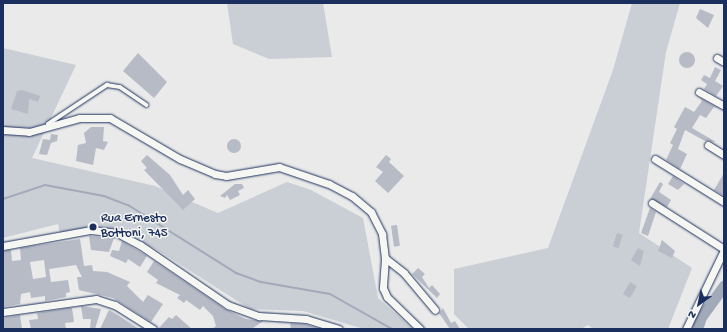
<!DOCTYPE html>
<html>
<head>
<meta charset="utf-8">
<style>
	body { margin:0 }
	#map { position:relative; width:727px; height:332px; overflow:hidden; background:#e9eae9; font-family:"Gochi Hand",sans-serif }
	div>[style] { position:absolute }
	.green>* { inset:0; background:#caced5 }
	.stream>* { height:2px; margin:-1px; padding:0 1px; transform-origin:1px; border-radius:1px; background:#a2aaba }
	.river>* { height:11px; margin:-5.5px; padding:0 5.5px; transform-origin:5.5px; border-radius:5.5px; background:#a2aaba }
	.building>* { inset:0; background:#b6bbc6; transform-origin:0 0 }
	.round { border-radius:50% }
	.roads { filter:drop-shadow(0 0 1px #1b2f5e) drop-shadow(0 0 1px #1b2f5e) }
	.service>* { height:3.5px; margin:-1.75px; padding:0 1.75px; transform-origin:1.75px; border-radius:1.75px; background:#f6f6f2 }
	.minor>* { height:7px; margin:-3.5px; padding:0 3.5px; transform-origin:3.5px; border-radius:3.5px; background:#f6f6f2 }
	.dots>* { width:11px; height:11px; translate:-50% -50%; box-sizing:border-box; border:2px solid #f6f6f2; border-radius:50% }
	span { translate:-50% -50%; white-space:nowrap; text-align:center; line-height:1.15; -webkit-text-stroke:3px #f6f6f2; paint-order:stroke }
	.poi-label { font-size:13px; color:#1b2f5e }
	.left { translate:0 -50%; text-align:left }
	.frame { position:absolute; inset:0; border:4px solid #1b2f5e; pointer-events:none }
	.north { position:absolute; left:679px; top:284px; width:40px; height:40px; -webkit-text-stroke:3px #f6f6f2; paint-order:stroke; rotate:213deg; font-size:11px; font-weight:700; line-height:16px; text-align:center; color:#1b2f5e }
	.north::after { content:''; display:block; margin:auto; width:14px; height:18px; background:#1b2f5e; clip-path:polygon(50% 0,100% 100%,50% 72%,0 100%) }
</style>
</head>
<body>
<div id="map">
	<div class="green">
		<div style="clip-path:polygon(227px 3px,323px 3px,332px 57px,269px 59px,233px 44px)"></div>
		<div style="clip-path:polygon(632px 3px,680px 3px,666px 52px,639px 233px,692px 268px,668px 329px,593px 329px,588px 325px,581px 329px,469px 329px,454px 314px,454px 269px,548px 248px,613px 70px)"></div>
		<div style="clip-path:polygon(3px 48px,76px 65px,32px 158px,155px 186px,218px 213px,287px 182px,311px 190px,363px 218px,378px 298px,413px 329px,364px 329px,303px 311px,250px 309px,159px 251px,125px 233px,101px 227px,60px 233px,58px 224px,3px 238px)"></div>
	</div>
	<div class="stream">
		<div style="left:3px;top:199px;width:44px;rotate:-18.4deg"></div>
		<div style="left:45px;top:185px;width:60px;rotate:10.6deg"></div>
		<div style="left:104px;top:196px;width:26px;rotate:21deg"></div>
		<div style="left:128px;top:205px;width:128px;rotate:32.2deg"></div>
		<div style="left:236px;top:273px;width:27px;rotate:20deg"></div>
		<div style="left:261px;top:282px;width:70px;rotate:9.9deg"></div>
		<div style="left:330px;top:294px;width:71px;rotate:29.4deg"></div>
	</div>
	<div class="river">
		<div style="left:697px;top:329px;width:13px;rotate:-72deg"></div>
		<div style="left:701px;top:317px;width:39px;rotate:-54deg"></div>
	</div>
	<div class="building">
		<div style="clip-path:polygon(700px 9px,714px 15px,708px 28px,696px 18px)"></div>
		<div class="round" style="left:679px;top:52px;width:16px;height:16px"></div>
		<div style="clip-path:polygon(138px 53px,167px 82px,154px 98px,123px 71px)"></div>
		<div style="clip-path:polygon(715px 67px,721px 70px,715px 81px,723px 86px,716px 96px,704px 89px,707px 84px,701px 80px,704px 75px,710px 78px)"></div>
		<div style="clip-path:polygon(22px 90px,40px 96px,38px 102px,29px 99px,28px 114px,11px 109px,17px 91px)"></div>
		<div style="clip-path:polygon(700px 98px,719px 109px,714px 107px,706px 118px,700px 115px,692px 128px,716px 142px,705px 141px,685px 130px,678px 149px,687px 154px,680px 169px,666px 160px,673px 145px,670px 143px,677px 129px,674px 127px,685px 107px,694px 112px,702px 101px)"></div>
		<div style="clip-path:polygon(91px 127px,104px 127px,103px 141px,108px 142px,104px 150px,96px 148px,93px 165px,76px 161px,78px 145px,86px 143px,84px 133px)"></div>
		<div style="clip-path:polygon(51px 134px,58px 135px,57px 141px,51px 143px,47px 155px,39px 154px,43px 139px,50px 140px)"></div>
		<div class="round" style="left:227px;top:139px;width:14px;height:14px"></div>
		<div style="clip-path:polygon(147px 155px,170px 175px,183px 195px,188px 190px,195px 199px,183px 210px,144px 170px,147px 168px,141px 161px)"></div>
		<div style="clip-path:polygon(386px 155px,391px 159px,389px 162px,404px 176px,388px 193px,375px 181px,383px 172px,376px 167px)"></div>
		<div style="clip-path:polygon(724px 173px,724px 196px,714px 190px)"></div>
		<div style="clip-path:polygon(673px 176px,684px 184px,678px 190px,668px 184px)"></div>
		<div style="clip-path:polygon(660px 182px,663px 184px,659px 192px,671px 200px,667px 207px,650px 199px)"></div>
		<div style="clip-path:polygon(235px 184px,242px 184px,244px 188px,238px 191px,240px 195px,230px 200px,227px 195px,225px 198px,220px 196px)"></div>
		<div style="clip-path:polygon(650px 208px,656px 212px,648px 236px,641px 233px)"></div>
		<div style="left:397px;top:225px;width:21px;height:6px;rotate:82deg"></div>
		<div style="left:617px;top:233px;width:6px;height:14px;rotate:18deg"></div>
		<div style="clip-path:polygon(89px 236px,114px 238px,109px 252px,91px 250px)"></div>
		<div style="clip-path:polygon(evenodd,80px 239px,84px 266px,92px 265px,93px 271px,107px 272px,130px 282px,127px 286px,143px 302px,148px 295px,163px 304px,151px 322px,113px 298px,79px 290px,77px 277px,82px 277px,76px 265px,49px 269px,51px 282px,68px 280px,70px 292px,66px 293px,66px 297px,45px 301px,45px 296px,31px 298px,30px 292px,21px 294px,20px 304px,3px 307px,3px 251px,11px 250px,12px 261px,21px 260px,20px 248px,80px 239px,44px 260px,46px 277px,33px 279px,30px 262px,44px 260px)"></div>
		<div style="clip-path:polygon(662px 240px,675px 251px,672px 258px,658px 251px)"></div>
		<div style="clip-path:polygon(122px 241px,147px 256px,140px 267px,128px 259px,126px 263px,110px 256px,112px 250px,119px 251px)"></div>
		<div style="clip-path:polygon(638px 248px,644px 251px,640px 266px,631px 260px)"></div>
		<div style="clip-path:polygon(154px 261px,225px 309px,246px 319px,263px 321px,252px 329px,212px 329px,216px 326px,213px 316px,203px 306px,200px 310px,186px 300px,184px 303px,177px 298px,180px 295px,156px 283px,158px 280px,147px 272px)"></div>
		<div style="clip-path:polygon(418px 268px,425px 274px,422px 277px,429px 288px,432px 285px,440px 294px,437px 298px,412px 274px)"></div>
		<div style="left:630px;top:282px;width:8px;height:14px;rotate:30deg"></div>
		<div style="clip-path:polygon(81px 306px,101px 309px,95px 329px,90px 329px,91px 319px,83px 319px)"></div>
		<div style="clip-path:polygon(68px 308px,72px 308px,74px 322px,65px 323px,66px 329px,31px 329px,29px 320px,38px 319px,37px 313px)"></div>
		<div style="clip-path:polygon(443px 308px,451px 323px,455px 321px,460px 329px,450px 329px,439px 313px)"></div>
		<div style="clip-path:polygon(109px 310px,116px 314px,139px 329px,100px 329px)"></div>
		<div style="clip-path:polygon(20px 315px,22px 329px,3px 329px,3px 318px)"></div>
		<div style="clip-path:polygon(176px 315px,192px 329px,158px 329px,169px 317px,172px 319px)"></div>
		<div style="clip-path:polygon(290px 323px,305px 324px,321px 329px,291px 329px)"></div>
	</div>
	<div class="roads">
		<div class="service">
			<div style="left:48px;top:124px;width:71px;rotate:-33.5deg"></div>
			<div style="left:107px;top:85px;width:13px;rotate:9deg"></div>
			<div style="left:120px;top:87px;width:32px;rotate:34deg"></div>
		</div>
		<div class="minor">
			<div style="left:717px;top:58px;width:8px;rotate:30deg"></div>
			<div style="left:699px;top:92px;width:29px;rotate:29deg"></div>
			<div style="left:3px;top:130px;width:26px;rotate:4deg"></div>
			<div style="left:29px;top:132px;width:52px;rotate:-15.6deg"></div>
			<div style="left:79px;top:118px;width:31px"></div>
			<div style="left:110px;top:118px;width:81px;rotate:30.4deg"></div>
			<div style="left:180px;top:159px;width:38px;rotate:23deg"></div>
			<div style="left:215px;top:174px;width:11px;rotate:10deg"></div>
			<div style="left:226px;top:176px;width:54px;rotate:-9.6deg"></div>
			<div style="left:279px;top:167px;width:53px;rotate:18.8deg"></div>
			<div style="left:329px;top:184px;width:26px;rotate:28deg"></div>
			<div style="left:352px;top:196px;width:25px;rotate:40deg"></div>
			<div style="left:371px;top:212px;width:25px;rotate:63deg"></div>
			<div style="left:382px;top:234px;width:24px;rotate:83deg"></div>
			<div style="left:385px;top:258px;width:30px;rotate:94deg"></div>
			<div style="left:383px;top:288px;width:10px;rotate:66deg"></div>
			<div style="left:387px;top:297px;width:46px;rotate:44.1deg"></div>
			<div style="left:708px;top:145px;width:19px;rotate:32deg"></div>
			<div style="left:655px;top:159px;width:81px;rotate:31.9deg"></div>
			<div style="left:652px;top:203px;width:85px;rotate:32.6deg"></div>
			<div style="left:3px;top:246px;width:88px;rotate:-10.4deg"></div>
			<div style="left:90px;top:230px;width:27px;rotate:6deg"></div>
			<div style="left:117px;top:233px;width:26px;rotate:28deg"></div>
			<div style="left:140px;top:245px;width:107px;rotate:34.3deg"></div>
			<div style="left:228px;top:305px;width:33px;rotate:20deg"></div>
			<div style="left:259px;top:316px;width:47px;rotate:3.7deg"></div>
			<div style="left:306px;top:319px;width:34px;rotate:17deg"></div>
			<div style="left:385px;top:258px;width:24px;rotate:38deg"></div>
			<div style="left:404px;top:273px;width:48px;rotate:50deg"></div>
			<div style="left:3px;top:312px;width:94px;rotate:-8deg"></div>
			<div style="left:96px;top:299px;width:20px;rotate:18deg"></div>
			<div style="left:115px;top:305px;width:45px;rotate:32.3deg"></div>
			<div style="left:686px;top:329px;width:88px;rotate:-64.3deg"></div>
		</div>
	</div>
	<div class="dots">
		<div style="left:93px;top:227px;background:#1b2f5e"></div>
	</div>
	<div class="poi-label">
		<span class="left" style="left:101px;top:227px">Rua Ernesto<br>Bottoni, 745</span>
	</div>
	<div class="frame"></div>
	<div class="north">N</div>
</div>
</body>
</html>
